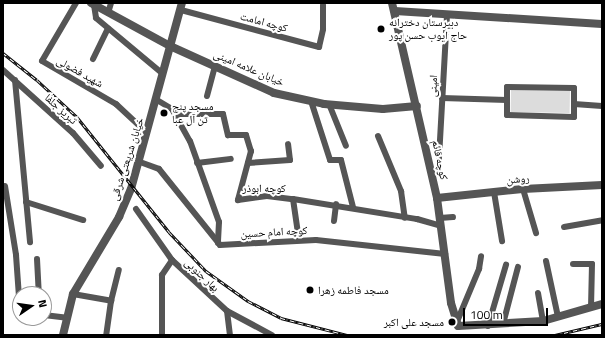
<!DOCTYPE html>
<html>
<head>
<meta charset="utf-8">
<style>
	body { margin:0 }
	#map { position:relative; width:605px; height:338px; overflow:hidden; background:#fff; font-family:"Titillium Web","Noto Naskh Arabic",sans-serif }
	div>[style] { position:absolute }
	.green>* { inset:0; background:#dcdcdc; transform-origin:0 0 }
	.minor>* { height:6px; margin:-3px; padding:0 3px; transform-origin:3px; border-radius:3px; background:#555 }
	.tertiary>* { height:8px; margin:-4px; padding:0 4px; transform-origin:4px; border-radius:4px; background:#555 }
	.rail>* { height:3px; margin-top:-1.5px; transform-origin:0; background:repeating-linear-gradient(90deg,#fff 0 4.5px,#000 0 9px); box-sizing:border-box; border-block:1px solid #000 }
	.dots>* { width:11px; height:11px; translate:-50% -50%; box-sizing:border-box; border:2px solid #fff; border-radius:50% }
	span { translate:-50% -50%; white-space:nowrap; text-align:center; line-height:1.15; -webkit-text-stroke:4px #fff; paint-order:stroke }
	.street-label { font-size:11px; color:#000 }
	.poi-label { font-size:11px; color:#000 }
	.left { translate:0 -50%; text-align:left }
	.right { translate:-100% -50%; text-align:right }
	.frame { position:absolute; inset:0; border:4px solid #000; pointer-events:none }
	.north { position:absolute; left:12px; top:286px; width:40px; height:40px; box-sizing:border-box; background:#fff; border:1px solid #999; border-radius:50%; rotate:77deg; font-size:11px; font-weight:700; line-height:16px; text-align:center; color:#000 }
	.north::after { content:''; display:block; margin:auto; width:14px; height:18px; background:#000; clip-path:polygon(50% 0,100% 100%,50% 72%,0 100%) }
	.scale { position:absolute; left:463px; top:308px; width:85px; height:18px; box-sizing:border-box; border:2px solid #000; border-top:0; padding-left:5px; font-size:12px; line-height:14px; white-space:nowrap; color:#000; -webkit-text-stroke:3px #fff; paint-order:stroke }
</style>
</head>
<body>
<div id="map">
	<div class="green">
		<div style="left:511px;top:90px;width:59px;height:22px;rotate:1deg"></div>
	</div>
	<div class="minor">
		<div style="left:76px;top:3px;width:67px;rotate:120.4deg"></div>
		<div style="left:42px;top:61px;width:86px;rotate:30.2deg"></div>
		<div style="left:116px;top:104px;width:35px;rotate:43deg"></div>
		<div style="left:94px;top:5px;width:13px;rotate:81deg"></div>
		<div style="left:96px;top:18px;width:87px;rotate:39.9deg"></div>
		<div style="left:181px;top:10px;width:143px;rotate:15deg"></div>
		<div style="left:319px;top:47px;width:18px;rotate:-77deg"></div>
		<div style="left:323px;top:29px;width:24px;rotate:-90deg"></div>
		<div style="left:108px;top:13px;width:10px;rotate:-73deg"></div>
		<div style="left:93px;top:59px;width:34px;rotate:-64deg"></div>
		<div style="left:3px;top:70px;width:94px;rotate:42deg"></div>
		<div style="left:73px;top:133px;width:43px;rotate:49.7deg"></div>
		<div style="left:15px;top:80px;width:163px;rotate:84.7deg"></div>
		<div style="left:507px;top:87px;width:67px;rotate:0.9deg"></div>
		<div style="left:574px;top:88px;width:29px;rotate:90deg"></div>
		<div style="left:574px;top:117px;width:67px;rotate:-178.3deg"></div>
		<div style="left:507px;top:115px;width:28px;rotate:-90deg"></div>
		<div style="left:207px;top:96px;width:31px;rotate:-75deg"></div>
		<div style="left:442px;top:98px;width:65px;rotate:1.8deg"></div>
		<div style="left:157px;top:100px;width:17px;rotate:31deg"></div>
		<div style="left:172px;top:109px;width:37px;rotate:61deg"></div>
		<div style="left:190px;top:141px;width:86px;rotate:70.3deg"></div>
		<div style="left:219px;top:222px;width:21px;rotate:93deg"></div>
		<div style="left:311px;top:101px;width:62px;rotate:72.1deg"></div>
		<div style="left:330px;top:160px;width:11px"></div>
		<div style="left:341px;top:160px;width:49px;rotate:75.7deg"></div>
		<div style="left:329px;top:104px;width:45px;rotate:68deg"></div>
		<div style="left:574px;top:104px;width:28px;rotate:4deg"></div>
		<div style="left:176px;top:114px;width:47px"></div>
		<div style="left:223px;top:114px;width:22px;rotate:77deg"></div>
		<div style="left:228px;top:135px;width:18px"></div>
		<div style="left:246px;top:135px;width:17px;rotate:73deg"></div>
		<div style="left:251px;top:151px;width:51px;rotate:104.9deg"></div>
		<div style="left:238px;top:200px;width:29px;rotate:-8deg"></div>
		<div style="left:267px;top:196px;width:26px;rotate:7deg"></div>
		<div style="left:293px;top:199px;width:126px;rotate:9.2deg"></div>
		<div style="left:417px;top:219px;width:25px;rotate:16deg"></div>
		<div style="left:378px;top:136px;width:60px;rotate:67.3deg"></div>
		<div style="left:401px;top:191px;width:27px;rotate:82deg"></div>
		<div style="left:439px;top:158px;width:144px;rotate:-86.8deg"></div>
		<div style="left:140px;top:162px;width:20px;rotate:20deg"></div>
		<div style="left:159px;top:169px;width:97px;rotate:51.2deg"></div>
		<div style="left:220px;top:245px;width:96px;rotate:-3deg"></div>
		<div style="left:316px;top:240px;width:130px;rotate:6.2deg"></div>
		<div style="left:197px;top:163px;width:34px;rotate:-7deg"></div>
		<div style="left:248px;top:163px;width:42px;rotate:-4.1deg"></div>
		<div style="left:290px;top:160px;width:16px;rotate:-97deg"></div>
		<div style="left:5px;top:186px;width:70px;rotate:80.9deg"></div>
		<div style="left:16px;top:255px;width:56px;rotate:85.9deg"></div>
		<div style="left:523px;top:189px;width:46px;rotate:73.5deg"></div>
		<div style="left:494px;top:192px;width:50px;rotate:80.7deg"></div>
		<div style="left:293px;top:199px;width:41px;rotate:81.7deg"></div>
		<div style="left:26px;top:202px;width:60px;rotate:17.5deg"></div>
		<div style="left:136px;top:209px;width:62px;rotate:54.8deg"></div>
		<div style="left:172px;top:260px;width:75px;rotate:42.8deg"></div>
		<div style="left:227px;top:311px;width:51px;rotate:28.1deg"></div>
		<div style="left:440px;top:218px;width:13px;rotate:-4deg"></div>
		<div style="left:334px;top:221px;width:17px;rotate:-83deg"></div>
		<div style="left:564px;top:227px;width:39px;rotate:-10deg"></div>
		<div style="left:37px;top:259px;width:35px;rotate:87deg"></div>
		<div style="left:546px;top:261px;width:57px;rotate:77.9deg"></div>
		<div style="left:573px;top:264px;width:19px"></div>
		<div style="left:592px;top:264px;width:43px;rotate:91.3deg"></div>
		<div style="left:538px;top:293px;width:28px;rotate:80deg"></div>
		<div style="left:73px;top:294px;width:39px;rotate:10deg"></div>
		<div style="left:111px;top:301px;width:34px;rotate:98deg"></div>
		<div style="left:111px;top:301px;width:32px;rotate:-76deg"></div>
		<div style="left:227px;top:311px;width:24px;rotate:83deg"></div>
		<div style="left:44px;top:315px;width:23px;rotate:7deg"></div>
		<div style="left:456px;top:324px;width:60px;rotate:-67.3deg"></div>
		<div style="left:479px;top:269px;width:13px;rotate:-81deg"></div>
		<div style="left:503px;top:324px;width:59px;rotate:-75.3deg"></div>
		<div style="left:488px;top:326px;width:64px;rotate:-73.6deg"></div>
		<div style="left:162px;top:335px;width:60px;rotate:-90deg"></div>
		<div style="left:162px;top:275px;width:18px;rotate:-56deg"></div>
	</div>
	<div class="tertiary">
		<div style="left:91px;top:3px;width:90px;rotate:28.6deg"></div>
		<div style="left:170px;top:46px;width:114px;rotate:24.3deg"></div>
		<div style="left:274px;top:93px;width:51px;rotate:12.4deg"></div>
		<div style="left:324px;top:104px;width:59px;rotate:4.8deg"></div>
		<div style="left:383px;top:109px;width:34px;rotate:-5deg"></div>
		<div style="left:392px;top:3px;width:200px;rotate:77deg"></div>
		<div style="left:437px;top:198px;width:106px;rotate:82.4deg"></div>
		<div style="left:451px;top:303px;width:24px;rotate:73deg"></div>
		<div style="left:458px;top:326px;width:85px;rotate:-3.4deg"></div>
		<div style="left:543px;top:321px;width:61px;rotate:-16.1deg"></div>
		<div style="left:395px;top:11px;width:207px;rotate:3.6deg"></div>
		<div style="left:437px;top:198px;width:86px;rotate:-6deg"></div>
		<div style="left:523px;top:189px;width:79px;rotate:-2.9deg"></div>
		<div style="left:63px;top:335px;width:42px;rotate:-76.3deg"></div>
		<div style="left:73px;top:294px;width:90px;rotate:-59.1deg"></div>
		<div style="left:119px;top:217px;width:30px;rotate:-67deg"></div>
		<div style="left:131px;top:189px;width:193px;rotate:-74.7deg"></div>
	</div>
	<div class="rail">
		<div style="left:3px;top:53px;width:43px;rotate:38.5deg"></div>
		<div style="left:37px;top:80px;width:54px;rotate:42.8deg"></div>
		<div style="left:77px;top:117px;width:147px;rotate:51.3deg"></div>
		<div style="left:169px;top:232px;width:54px;rotate:46.5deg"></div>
		<div style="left:206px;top:271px;width:52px;rotate:35.5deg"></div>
		<div style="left:248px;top:301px;width:37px;rotate:27deg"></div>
		<div style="left:281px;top:318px;width:68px;rotate:14.4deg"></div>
		<div style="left:555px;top:335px;width:48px;rotate:-13.2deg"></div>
	</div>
	<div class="dots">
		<div style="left:381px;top:29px;background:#000"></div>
		<div style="left:164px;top:113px;background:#000"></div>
		<div style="left:310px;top:290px;background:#000"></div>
		<div style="left:452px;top:322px;background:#000"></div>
	</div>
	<div class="street-label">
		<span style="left:264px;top:22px;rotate:15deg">کوچه امامت</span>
		<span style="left:249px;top:68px;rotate:23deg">خیابان علامه امینی</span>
		<span style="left:80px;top:72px;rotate:29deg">شهید فضولی</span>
		<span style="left:433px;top:86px;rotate:-87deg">امینی</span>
		<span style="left:61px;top:109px;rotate:42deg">تبریز جلفا</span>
		<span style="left:127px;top:159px;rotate:-72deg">خیابان شریعتی شرقی</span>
		<span style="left:440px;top:160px;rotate:78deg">کوچه قائم</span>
		<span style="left:518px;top:179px;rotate:-5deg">روشن</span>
		<span style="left:264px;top:188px">کوچه ابوذر</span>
		<span style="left:274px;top:232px;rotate:-3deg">کوچه امام حسین</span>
		<span style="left:202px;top:275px;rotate:43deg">بهار جنوبی</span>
	</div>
	<div class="poi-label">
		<span class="left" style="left:389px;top:29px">دبیرستان دخترانه<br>حاج ایوب حسن پور</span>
		<span class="left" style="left:172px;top:113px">مسجد پنج<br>تن آل عبا</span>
		<span class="left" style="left:318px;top:290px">مسجد فاطمه زهرا</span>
		<span class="right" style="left:444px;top:322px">مسجد علی اکبر</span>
	</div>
	<div class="frame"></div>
	<div class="north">N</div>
	<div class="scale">100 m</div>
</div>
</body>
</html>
